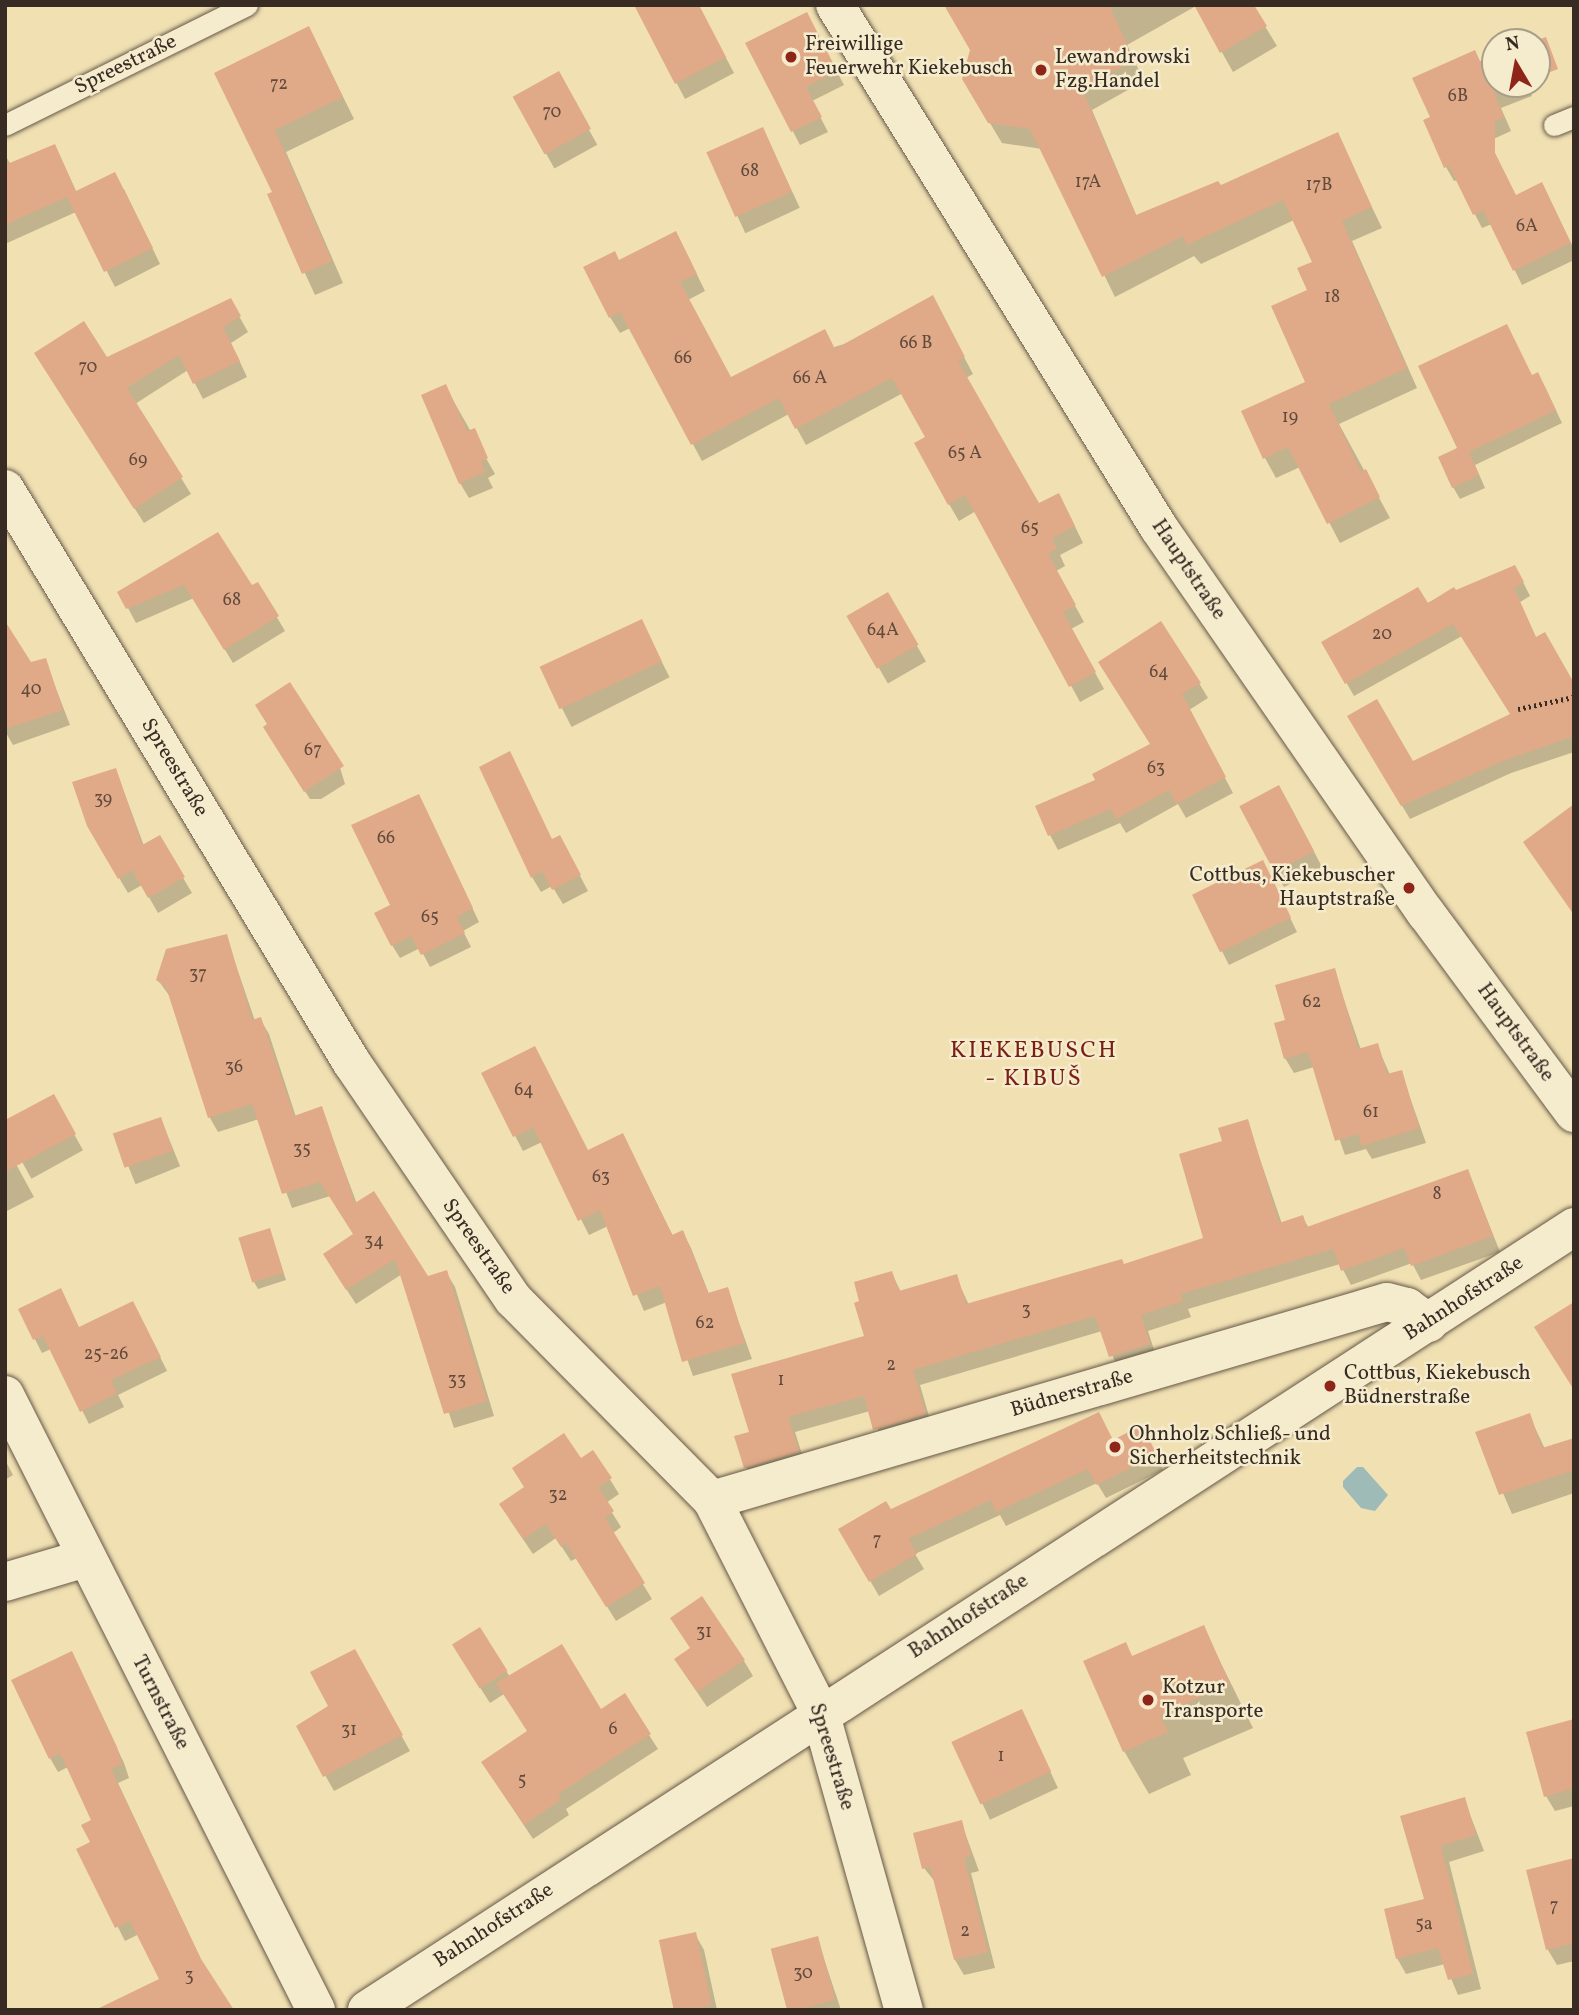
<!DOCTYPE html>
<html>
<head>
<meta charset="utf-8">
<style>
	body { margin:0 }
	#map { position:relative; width:1579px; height:2015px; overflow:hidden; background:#f0e0b2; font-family:Vollkorn,serif }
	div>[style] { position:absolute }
	.water>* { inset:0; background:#9ebbb7 }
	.shadow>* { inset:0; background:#0003; transform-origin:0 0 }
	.building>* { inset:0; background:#e0aa88; transform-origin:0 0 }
	.path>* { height:4.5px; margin-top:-2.25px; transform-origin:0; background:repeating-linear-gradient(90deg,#382b24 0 2px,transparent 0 5.5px) }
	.roads { filter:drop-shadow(0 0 2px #665848) drop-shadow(0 0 2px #665848) }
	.service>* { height:21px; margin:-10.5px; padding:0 10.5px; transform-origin:10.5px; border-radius:10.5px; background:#f5ebcd }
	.minor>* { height:38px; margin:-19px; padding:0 19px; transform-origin:19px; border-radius:19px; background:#f5ebcd }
	.tertiary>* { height:38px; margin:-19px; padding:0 19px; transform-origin:19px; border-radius:19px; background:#f5ebcd }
	.secondary>* { height:38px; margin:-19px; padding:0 19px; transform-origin:19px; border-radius:19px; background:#f5ebcd }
	.dots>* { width:19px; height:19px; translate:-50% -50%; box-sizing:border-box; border:4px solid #f5ebcd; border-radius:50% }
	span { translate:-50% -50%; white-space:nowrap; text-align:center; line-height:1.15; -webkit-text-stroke:5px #f5ebcd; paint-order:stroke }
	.number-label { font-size:18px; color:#624b3d }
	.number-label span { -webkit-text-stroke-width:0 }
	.poi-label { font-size:21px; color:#382b24 }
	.left { translate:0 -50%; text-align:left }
	.right { translate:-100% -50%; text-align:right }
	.street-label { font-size:21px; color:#382b24 }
	.quarter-label { font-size:24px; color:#7a1f14; letter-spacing:2px }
	.frame { position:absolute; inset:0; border:7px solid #382b24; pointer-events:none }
	.north { position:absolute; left:1481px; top:28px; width:70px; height:70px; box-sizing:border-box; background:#f5ebcd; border:2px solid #a99e89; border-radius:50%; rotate:350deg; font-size:19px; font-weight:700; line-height:28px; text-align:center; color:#382b24 }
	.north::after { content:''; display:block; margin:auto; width:24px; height:32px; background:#8f2418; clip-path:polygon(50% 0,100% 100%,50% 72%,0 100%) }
</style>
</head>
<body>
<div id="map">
	<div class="water">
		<div style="clip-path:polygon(1357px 1467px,1363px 1467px,1388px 1495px,1375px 1511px,1361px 1508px,1343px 1487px,1343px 1481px)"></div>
	</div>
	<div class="shadow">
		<div style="clip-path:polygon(698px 5px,734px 73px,685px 99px,640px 13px)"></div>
		<div style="clip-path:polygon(1071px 5px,1252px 5px,1277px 46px,1233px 72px,1196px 6px,1127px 45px,1144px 81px,1092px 110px,1137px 217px,1220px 188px,1337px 135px,1382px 228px,1352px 241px,1417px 388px,1339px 424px,1390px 518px,1340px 543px,1300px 467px,1276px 478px,1265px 458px,1307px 383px,1314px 262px,1294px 220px,1201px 264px,1194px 256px,1115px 297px,1042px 149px,1002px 143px,976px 100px)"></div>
		<div style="clip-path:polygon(814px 28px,844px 85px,812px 101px,828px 132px,800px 145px,748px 44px)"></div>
		<div style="clip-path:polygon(320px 50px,354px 119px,286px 152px,343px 283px,315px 295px,269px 195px,275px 193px,216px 74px)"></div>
		<div style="clip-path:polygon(1495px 58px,1495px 84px,1528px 84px,1532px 96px,1501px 108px,1511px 131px,1489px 141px,1516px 197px,1549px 199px,1574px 249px,1574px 260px,1522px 285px,1492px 224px,1482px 228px,1457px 180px,1454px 181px,1446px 167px,1432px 118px,1481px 63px)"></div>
		<div style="left:558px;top:74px;width:81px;height:49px;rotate:61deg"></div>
		<div style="left:763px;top:129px;width:87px;height:60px;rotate:65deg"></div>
		<div style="clip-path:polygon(54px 146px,77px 193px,124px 189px,160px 264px,115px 287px,76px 212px,5px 244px,5px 155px,11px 165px)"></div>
		<div style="clip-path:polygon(685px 250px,705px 291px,688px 300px,731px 379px,941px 314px,973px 374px,966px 378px,1039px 506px,1068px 512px,1083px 543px,1060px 555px,1065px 566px,1056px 571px,1084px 622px,1071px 629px,1104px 689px,1080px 702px,976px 511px,959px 521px,949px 504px,927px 437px,903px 393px,806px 445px,789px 414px,702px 461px,630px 328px,620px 333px,610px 317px,619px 262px)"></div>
		<div style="clip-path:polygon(230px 300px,248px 332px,231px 343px,247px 377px,203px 399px,188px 370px,135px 404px,191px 494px,144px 523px,45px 369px,107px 359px)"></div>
		<div style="clip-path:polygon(1532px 377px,1545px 387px,1562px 423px,1475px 465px,1485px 488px,1460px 499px,1453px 487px,1459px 449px)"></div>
		<div style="clip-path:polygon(445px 386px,495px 474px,488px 478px,493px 488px,469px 498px,460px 483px)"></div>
		<div style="clip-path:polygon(217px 535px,251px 587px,257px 584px,285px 631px,233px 663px,194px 598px,136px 623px,120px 593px)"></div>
		<div style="clip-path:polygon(1522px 580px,1530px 596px,1520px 602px,1536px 638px,1574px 686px,1574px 752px,1511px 773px,1410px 819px,1349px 717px,1412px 764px,1512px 716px,1462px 636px,1354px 696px,1323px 642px,1456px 592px)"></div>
		<div style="left:887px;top:594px;width:78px;height:44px;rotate:60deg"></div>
		<div style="left:641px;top:621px;width:63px;height:110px;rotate:63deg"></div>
		<div style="clip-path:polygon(5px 625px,30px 665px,45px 660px,70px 725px,13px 745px,5px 731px)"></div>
		<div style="clip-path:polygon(1109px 677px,1199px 683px,1208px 698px,1189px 710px,1233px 793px,1186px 818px,1178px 804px,1126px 833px,1120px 823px,1058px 850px,1050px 835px,1152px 745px)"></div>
		<div style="clip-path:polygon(273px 742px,337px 758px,345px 784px,321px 799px,310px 799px)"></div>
		<div style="clip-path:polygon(116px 770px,144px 846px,159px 837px,192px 893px,158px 913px,142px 885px,128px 893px,88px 825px)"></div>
		<div style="clip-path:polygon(1288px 802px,1322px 867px,1284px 887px,1275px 871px)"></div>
		<div style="clip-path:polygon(426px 810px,479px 922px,463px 931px,471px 947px,430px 967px,420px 948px,400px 958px,392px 945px,392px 906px)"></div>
		<div style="clip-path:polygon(552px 841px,568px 853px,588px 891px,563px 904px,552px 886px,541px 892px,532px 877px)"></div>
		<div style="clip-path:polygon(1270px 876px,1297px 932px,1229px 965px,1194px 896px)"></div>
		<div style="clip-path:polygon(226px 936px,255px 1021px,260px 1019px,269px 1034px,296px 1117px,321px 1108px,357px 1204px,427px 1278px,446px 1272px,455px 1287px,494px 1416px,454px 1428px,402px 1274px,356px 1304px,333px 1269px,355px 1235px,330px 1196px,292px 1208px,259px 1119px,218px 1132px,210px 1118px,171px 998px,158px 980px)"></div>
		<div style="clip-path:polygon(1334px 970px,1361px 1050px,1377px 1045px,1390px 1075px,1401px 1072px,1426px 1143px,1372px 1159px,1366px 1149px,1345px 1155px,1314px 1067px,1294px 1073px,1285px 1058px,1287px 1021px)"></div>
		<div style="clip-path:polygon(483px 1074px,588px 1152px,631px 1151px,673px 1236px,683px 1233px,691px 1248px,709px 1294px,727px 1289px,752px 1359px,693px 1376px,667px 1302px,644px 1311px,608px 1226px,589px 1235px,542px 1142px,523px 1151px)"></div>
		<div style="left:53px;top:1096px;width:62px;height:59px;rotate:61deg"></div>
		<div style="left:161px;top:1119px;width:51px;height:48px;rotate:68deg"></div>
		<div style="clip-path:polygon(1247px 1121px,1282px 1224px,1302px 1217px,1309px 1228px,1468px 1171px,1500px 1252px,1421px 1280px,1412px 1263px,1351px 1285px,1340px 1264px,1188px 1309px,1191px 1317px,1148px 1331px,1157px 1359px,1119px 1371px,1102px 1331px,920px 1385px,933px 1430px,884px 1444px,870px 1411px,795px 1432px,806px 1467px,754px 1482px,746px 1467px,751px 1433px,866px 1337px,892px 1274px,901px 1292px,956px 1277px,969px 1305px,1124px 1266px,1205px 1239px,1224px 1143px)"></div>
		<div style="clip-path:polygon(5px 1144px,34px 1197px,5px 1212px)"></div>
		<div style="clip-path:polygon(269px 1230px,286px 1280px,258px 1289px,254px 1282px)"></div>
		<div style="clip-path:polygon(20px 1310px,80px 1329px,140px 1316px,167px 1371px,118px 1395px,124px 1407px,89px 1424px,51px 1349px,42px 1353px)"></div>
		<div style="clip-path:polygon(1529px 1415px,1545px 1449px,1574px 1440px,1574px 1493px,1512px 1514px,1477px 1433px)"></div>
		<div style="clip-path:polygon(1113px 1441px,1150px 1442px,1163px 1470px,1106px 1498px,1097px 1483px,1006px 1526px,1000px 1515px,915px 1554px,924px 1569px,879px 1596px,840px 1529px)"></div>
		<div style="clip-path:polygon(593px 1452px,619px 1494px,606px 1503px,621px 1527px,612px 1534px,652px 1599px,616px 1621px,577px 1558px,571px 1561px,556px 1538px,533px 1554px,510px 1520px)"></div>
		<div style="clip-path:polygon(5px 1460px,13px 1475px,5px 1480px)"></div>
		<div style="clip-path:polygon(1203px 1627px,1253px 1728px,1183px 1758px,1191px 1775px,1149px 1794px,1124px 1751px,1125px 1644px,1133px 1658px)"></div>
		<div style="clip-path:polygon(479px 1629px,510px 1677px,649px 1735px,658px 1749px,566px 1809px,569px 1815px,533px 1839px,492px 1777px,529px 1732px,504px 1694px,490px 1703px,463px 1661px)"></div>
		<div style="clip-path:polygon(691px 1649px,744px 1661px,753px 1676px,707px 1707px,685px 1674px)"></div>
		<div style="clip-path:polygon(354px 1651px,410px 1751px,334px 1791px,298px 1727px,331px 1707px)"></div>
		<div style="clip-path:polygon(79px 1668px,124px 1763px,129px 1778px,118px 1783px,206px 1970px,162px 1980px,139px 1934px,125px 1941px,78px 1849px,92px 1842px,93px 1820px,68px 1767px,58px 1772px,50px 1758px)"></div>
		<div style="left:1022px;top:1711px;width:85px;height:75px;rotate:65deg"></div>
		<div style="clip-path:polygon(1574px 1720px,1574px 1806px,1555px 1811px,1546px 1796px)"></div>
		<div style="clip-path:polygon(1464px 1799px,1484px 1851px,1449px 1862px,1481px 1989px,1458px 1995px,1445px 1964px,1406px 1974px,1397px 1958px,1426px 1900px,1402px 1817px)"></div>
		<div style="clip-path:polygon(961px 1822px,979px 1871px,971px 1873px,995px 1968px,964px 1975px,955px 1960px,936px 1883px,924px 1868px)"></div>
		<div style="clip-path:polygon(1574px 1859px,1574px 1961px,1557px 1965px,1548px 1950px,1528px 1871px)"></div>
		<div style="clip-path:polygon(695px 1934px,704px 1950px,717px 2010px,676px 2010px,661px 1942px)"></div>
		<div style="clip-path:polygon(817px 1938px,841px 2010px,791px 2010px,774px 1950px)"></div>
	</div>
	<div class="building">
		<div style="clip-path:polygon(634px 5px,699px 5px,726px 57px,675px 84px)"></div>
		<div style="clip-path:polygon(944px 5px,1109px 5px,1134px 60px,1082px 89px,1136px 215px,1218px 181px,1221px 185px,1338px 132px,1372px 207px,1342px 221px,1407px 368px,1329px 404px,1361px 472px,1366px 469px,1380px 497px,1327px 524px,1288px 447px,1263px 459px,1241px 411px,1305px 382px,1271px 306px,1307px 290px,1297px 268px,1312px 262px,1283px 200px,1187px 245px,1183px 236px,1102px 277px,1030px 129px,988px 123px,962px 79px,970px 50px)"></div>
		<div style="clip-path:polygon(1194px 5px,1254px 5px,1267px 26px,1220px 53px)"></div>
		<div style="clip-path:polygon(807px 12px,837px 71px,806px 87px,822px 117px,791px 132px,745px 43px)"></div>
		<div style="clip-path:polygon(309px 26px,343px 97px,275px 130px,332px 261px,302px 274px,267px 194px,272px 192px,214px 73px)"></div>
		<div style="clip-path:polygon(1546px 37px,1558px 69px,1537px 77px,1537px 42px,1532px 42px)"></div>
		<div style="clip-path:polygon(1475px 50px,1480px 61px,1495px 56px,1495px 84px,1519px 84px,1494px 93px,1504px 117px,1495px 121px,1495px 153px,1516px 195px,1542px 182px,1571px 243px,1513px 271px,1483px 210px,1473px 215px,1449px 166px,1444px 168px,1423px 120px,1430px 117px,1412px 78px)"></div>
		<div style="left:559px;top:71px;width:66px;height:53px;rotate:61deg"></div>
		<div style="left:763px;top:127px;width:71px;height:62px;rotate:66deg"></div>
		<div style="clip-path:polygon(55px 144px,76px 191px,115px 172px,153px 248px,104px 272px,67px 197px,5px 225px,5px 165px)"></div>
		<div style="clip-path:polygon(676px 231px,697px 274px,680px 282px,731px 377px,825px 329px,835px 349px,933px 295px,965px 357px,958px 361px,1039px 503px,1059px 493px,1075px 526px,1052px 538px,1057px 549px,1048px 554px,1076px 605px,1063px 612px,1096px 672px,1069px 687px,965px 495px,948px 505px,914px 443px,925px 437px,892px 378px,795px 429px,779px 398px,691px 445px,620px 312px,609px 318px,583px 267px,615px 251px,619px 260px)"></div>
		<div style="clip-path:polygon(231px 298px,241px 316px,223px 327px,240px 361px,193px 384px,179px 355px,127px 388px,183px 477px,134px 509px,34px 353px,84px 321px,107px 357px)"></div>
		<div style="clip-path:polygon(1507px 324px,1532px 375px,1538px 372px,1556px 410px,1469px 452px,1479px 475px,1452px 488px,1438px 457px,1457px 448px,1418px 366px)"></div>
		<div style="clip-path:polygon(446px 384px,467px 431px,475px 428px,488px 458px,481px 462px,485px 472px,459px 484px,421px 395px)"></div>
		<div style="clip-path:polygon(218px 532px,252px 585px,258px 582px,279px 616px,224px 650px,184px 585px,126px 609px,117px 592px)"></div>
		<div style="clip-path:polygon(1515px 565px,1524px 582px,1514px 588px,1536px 637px,1545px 632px,1574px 683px,1574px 736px,1503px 761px,1401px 806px,1347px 716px,1377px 699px,1413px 761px,1510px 714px,1453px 624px,1345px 684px,1321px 642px,1418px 587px,1428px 603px,1454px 587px,1456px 590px)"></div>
		<div style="left:888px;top:592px;width:61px;height:48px;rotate:60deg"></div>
		<div style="left:642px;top:619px;width:47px;height:113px;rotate:65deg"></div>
		<div style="clip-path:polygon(5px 621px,31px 662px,46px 658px,63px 710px,5px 729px)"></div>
		<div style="clip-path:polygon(1161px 621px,1201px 683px,1182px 694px,1226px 777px,1176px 804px,1169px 790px,1116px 819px,1110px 809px,1048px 836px,1035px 806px,1095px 780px,1092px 774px,1150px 744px,1098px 662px)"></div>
		<div style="clip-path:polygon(290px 682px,344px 766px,304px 792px,263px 727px,267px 724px,255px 705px)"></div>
		<div style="clip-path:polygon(510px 751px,552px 839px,560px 835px,581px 875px,552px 890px,542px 871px,531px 878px,479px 767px)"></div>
		<div style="clip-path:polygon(116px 768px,142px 845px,160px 835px,185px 877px,148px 898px,132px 870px,118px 879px,87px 826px,72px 782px)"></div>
		<div style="left:1279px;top:785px;width:75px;height:45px;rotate:62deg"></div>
		<div style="clip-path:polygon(419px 794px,473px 908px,457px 917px,465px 933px,421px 955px,411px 936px,391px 946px,374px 913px,390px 905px,351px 825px)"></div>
		<div style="clip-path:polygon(1574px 804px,1574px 915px,1523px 842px)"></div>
		<div style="left:1263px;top:860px;width:64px;height:79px;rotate:64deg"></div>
		<div style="clip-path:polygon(227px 934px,252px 1020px,261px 1017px,294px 1116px,322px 1106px,355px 1203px,374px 1191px,428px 1276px,447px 1270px,487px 1401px,444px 1414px,395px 1259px,346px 1290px,323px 1254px,353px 1234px,320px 1182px,282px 1194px,252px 1104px,208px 1118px,166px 987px,156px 980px,166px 949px)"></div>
		<div style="clip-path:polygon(1335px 968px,1358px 1049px,1378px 1043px,1387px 1074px,1402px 1070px,1419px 1128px,1362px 1146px,1358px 1134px,1335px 1141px,1308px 1052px,1284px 1059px,1274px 1023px,1285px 1020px,1275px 985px)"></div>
		<div style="clip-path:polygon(535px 1046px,588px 1150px,623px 1133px,672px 1235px,683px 1230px,708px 1293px,728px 1287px,745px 1343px,682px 1362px,660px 1286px,633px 1296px,600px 1210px,578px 1221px,533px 1127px,513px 1137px,481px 1073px)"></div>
		<div style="clip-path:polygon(54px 1094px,76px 1134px,5px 1172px,5px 1120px)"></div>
		<div style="left:161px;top:1117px;width:36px;height:51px;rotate:71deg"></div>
		<div style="clip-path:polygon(1248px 1119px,1279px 1223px,1303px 1215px,1307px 1227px,1468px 1169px,1493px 1236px,1411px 1266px,1404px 1248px,1341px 1271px,1333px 1249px,1181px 1294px,1183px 1301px,1141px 1315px,1150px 1344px,1109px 1357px,1095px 1316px,913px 1370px,926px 1414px,873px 1430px,864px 1396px,788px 1417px,799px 1452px,744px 1468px,734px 1436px,749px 1432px,731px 1374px,864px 1336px,854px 1303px,859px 1301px,854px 1282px,892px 1271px,899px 1291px,957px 1274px,966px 1304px,1122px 1259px,1124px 1264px,1203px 1238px,1179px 1154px,1222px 1141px,1218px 1128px)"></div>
		<div style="left:270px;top:1228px;width:47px;height:33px;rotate:73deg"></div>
		<div style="clip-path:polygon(61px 1288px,79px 1327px,133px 1301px,161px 1357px,111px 1380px,117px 1393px,80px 1412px,43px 1336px,33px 1340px,18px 1309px)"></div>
		<div style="clip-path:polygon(1574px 1302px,1574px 1390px,1534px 1327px)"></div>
		<div style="clip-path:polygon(1099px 1412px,1113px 1440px,1142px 1425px,1157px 1455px,1096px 1485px,1088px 1469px,996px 1512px,991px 1500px,908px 1539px,917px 1554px,869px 1582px,838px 1529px,886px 1501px,891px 1509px)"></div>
		<div style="clip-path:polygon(1530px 1413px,1542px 1448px,1574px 1438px,1574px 1470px,1499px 1495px,1475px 1432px)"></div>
		<div style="clip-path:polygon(564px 1433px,581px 1458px,593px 1450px,612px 1478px,598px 1487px,614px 1511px,605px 1518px,645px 1583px,606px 1607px,566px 1543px,561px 1547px,546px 1524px,523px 1539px,499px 1504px,524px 1487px,512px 1468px)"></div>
		<div style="clip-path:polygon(702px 1596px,745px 1660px,697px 1692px,674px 1659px,690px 1648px,670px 1618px)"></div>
		<div style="clip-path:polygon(1204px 1625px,1230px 1684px,1160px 1715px,1168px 1732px,1123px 1752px,1083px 1661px,1126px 1642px,1132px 1656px)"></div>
		<div style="left:480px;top:1627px;width:52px;height:33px;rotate:58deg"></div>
		<div style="clip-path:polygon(562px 1644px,601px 1709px,625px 1693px,651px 1734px,558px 1794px,562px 1799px,524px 1825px,481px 1762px,527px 1731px,496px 1683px)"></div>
		<div style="clip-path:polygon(355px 1649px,403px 1735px,323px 1777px,296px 1726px,328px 1706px,310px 1672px)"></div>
		<div style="clip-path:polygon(72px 1651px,117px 1747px,122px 1764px,111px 1769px,201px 1959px,234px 2010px,95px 2010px,159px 1979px,130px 1921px,115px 1928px,76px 1849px,90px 1842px,81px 1825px,91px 1820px,60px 1753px,49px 1759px,11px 1680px)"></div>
		<div style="left:1022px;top:1709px;width:69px;height:78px;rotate:65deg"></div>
		<div style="clip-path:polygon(1574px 1719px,1574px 1788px,1544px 1797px,1526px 1732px)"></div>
		<div style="clip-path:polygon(1465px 1797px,1476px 1835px,1441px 1846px,1473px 1974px,1448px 1980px,1438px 1948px,1396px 1959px,1384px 1909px,1424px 1899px,1400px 1816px)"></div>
		<div style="clip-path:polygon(962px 1820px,971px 1856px,964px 1858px,988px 1952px,954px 1960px,930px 1867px,922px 1869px,913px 1833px)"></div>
		<div style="clip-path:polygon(1574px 1858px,1574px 1943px,1546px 1950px,1526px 1870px)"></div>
		<div style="left:696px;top:1932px;width:75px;height:38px;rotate:78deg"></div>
		<div style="left:818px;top:1936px;width:66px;height:49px;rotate:75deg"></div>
	</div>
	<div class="path">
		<div style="left:1518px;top:709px;width:57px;rotate:-12.1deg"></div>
	</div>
	<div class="roads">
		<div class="service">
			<div style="left:5px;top:125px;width:270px;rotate:-26.4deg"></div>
			<div style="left:1554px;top:125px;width:22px;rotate:-22deg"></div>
		</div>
		<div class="minor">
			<div style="left:5px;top:489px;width:671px;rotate:58.85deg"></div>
			<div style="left:352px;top:1063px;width:286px;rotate:55.7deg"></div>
			<div style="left:513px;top:1299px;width:283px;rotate:45.3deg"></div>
			<div style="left:712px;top:1500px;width:238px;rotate:63deg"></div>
			<div style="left:820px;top:1712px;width:310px;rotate:74.3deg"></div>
			<div style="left:5px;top:1395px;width:689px;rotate:63.17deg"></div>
			<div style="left:712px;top:1500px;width:703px;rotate:-16.35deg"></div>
			<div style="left:1387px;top:1302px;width:21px;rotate:14deg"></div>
			<div style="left:1407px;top:1307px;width:27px;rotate:36deg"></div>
			<div style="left:5px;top:1582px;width:84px;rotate:-16.5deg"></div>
		</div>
		<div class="tertiary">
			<div style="left:835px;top:5px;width:615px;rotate:58.22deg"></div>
			<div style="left:1159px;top:528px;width:469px;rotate:55.3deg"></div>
			<div style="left:1426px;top:913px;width:249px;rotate:53.5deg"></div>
		</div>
		<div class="secondary">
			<div style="left:367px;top:2010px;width:1439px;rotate:-32.97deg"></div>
		</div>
	</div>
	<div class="dots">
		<div style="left:791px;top:57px;background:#8f2418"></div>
		<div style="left:1041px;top:70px;background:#8f2418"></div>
		<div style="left:1409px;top:888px;background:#8f2418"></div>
		<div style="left:1330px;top:1386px;background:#8f2418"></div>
		<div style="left:1115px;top:1447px;background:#8f2418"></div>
		<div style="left:1148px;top:1700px;background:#8f2418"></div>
	</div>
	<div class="number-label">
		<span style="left:279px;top:85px">72</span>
		<span style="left:1458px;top:97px">6B</span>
		<span style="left:552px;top:113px">70</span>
		<span style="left:750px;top:172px">68</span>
		<span style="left:1088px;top:183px">17A</span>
		<span style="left:1319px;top:186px">17B</span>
		<span style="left:1527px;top:227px">6A</span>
		<span style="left:1332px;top:298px">18</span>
		<span style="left:916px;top:344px">66 B</span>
		<span style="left:683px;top:359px">66</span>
		<span style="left:88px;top:368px">70</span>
		<span style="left:810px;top:379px">66 A</span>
		<span style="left:1290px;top:418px">19</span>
		<span style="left:965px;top:454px">65 A</span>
		<span style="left:138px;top:461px">69</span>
		<span style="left:1030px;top:529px">65</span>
		<span style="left:232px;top:601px">68</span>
		<span style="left:883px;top:631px">64A</span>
		<span style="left:1382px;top:635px">20</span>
		<span style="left:1159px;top:673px">64</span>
		<span style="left:31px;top:690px">40</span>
		<span style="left:313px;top:751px">67</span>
		<span style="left:1156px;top:769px">63</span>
		<span style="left:103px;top:800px">39</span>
		<span style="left:386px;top:839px">66</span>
		<span style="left:430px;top:918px">65</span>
		<span style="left:198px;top:975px">37</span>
		<span style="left:1312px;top:1003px">62</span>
		<span style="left:234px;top:1068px">36</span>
		<span style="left:524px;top:1091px">64</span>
		<span style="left:1371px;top:1113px">61</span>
		<span style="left:302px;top:1150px">35</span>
		<span style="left:601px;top:1178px">63</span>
		<span style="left:1437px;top:1195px">8</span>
		<span style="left:374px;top:1242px">34</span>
		<span style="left:1026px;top:1311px">3</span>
		<span style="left:705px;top:1324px">62</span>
		<span style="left:106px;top:1355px">25-26</span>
		<span style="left:891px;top:1366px">2</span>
		<span style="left:457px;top:1381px">33</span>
		<span style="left:781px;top:1381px">1</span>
		<span style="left:558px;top:1496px">32</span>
		<span style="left:877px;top:1541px">7</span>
		<span style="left:704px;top:1633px">31</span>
		<span style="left:613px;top:1730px">6</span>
		<span style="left:349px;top:1731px">31</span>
		<span style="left:1001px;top:1757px">1</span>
		<span style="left:522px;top:1781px">5</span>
		<span style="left:1554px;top:1907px">7</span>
		<span style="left:1424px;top:1925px">5a</span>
		<span style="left:965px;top:1932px">2</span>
		<span style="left:803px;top:1974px">30</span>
		<span style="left:189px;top:1977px">3</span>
	</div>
	<div class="poi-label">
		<span class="left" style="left:805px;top:57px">Freiwillige<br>Feuerwehr Kiekebusch</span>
		<span class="left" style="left:1055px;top:70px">Lewandrowski<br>Fzg.Handel</span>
		<span class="right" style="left:1395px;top:888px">Cottbus, Kiekebuscher<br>Hauptstraße</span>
		<span class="left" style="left:1344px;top:1386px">Cottbus, Kiekebusch<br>Büdnerstraße</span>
		<span class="left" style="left:1129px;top:1447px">Ohnholz Schließ- und<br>Sicherheitstechnik</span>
		<span class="left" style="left:1162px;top:1700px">Kotzur<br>Transporte</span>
	</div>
	<div class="street-label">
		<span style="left:126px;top:65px;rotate:-26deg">Spreestraße</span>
		<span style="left:1188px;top:570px;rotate:56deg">Hauptstraße</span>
		<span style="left:174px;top:768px;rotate:59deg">Spreestraße</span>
		<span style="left:1515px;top:1033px;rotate:54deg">Hauptstraße</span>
		<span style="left:478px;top:1247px;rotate:55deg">Spreestraße</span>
		<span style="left:1464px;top:1299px;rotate:-33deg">Bahnhofstraße</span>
		<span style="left:1072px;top:1394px;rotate:-16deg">Büdnerstraße</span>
		<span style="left:969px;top:1617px;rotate:-33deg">Bahnhofstraße</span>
		<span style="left:160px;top:1703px;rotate:63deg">Turnstraße</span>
		<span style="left:831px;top:1757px;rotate:73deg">Spreestraße</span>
		<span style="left:494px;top:1926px;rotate:-33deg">Bahnhofstraße</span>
	</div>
	<div class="quarter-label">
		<span style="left:1034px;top:1066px">KIEKEBUSCH<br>- KIBUŠ</span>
	</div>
	<div class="frame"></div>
	<div class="north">N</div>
</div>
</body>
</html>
